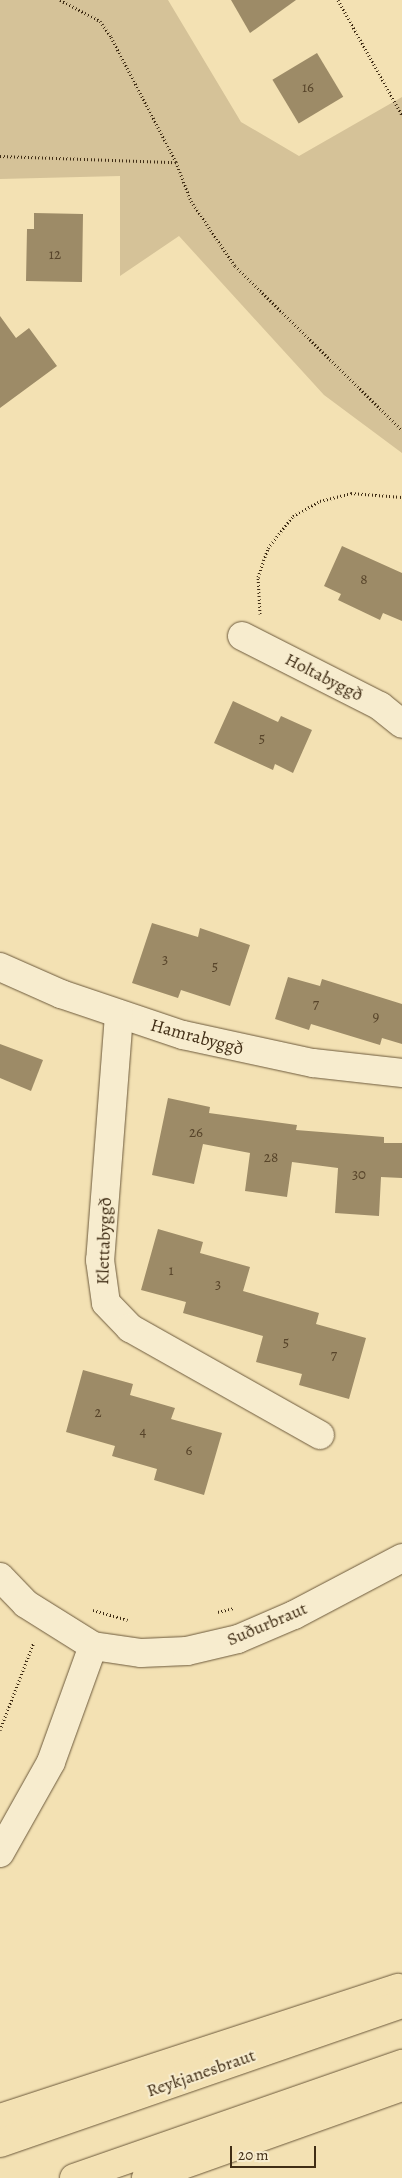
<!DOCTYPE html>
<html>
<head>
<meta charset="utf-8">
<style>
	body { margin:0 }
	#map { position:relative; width:402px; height:2178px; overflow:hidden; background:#f3e1b3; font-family:Alegreya,serif }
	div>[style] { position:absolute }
	.green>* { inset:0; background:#d5c298 }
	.building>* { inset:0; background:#9d8b67; transform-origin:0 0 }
	.path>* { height:3px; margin-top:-1.5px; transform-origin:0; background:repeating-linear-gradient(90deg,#402d15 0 1px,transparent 0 3.5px) }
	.roads { filter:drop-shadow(0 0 1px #6d5a3c) drop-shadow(0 0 1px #6d5a3c) }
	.minor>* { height:28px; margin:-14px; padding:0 14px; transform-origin:14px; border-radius:14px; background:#f7ecce }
	.highway>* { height:28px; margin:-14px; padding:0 14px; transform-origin:14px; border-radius:14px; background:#f3e1b3 }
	span { translate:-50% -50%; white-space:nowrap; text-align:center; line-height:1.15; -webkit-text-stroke:4px #f7ecce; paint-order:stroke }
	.number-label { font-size:15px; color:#57442a }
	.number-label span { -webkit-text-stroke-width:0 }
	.street-label { font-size:18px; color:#402d15 }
	.scale { position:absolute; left:230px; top:2146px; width:86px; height:22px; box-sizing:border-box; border:2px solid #402d15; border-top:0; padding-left:6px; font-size:15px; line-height:18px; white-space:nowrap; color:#402d15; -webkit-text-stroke:4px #f7ecce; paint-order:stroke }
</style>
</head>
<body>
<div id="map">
	<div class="green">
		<div style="clip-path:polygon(0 0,168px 0,241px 122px,299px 156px,402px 97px,402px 453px,324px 395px,179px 236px,120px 276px,120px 176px,0 179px)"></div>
	</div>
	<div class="building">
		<div style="clip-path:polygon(231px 0,296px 0,250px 33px)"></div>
		<div style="left:317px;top:53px;width:51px;height:52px;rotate:59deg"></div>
		<div style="clip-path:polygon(34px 213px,83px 214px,82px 282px,26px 281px,27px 229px,34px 229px)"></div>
		<div style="clip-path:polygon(0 316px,16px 338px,29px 328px,57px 366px,0 408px)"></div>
		<div style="clip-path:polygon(342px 546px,402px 573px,402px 621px,383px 613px,380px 620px,338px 600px,341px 594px,324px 586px)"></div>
		<div style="clip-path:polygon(233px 701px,278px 722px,281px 716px,312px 730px,293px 773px,275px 764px,273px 770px,214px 743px)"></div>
		<div style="clip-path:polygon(152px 923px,198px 937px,200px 928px,250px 945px,230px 1006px,181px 990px,178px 998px,132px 983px)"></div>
		<div style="clip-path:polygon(288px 977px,320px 986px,322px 979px,402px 1004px,402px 1044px,382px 1038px,380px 1045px,311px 1024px,309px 1030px,275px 1019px)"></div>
		<div style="clip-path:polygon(0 1044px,43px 1060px,31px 1091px,0 1078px)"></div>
		<div style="clip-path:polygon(168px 1098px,210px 1107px,209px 1113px,297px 1125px,296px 1130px,384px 1137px,384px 1143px,402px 1143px,402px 1178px,381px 1177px,379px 1216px,335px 1213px,338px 1168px,292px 1162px,287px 1197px,245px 1191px,250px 1153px,203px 1144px,194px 1184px,152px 1175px)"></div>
		<div style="clip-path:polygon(158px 1229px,203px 1242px,200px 1253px,250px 1267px,243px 1291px,319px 1313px,316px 1324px,366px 1338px,349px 1399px,299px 1385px,302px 1374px,256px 1362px,263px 1336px,183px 1313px,186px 1302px,141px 1290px)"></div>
		<div style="clip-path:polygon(83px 1370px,133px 1384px,130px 1395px,175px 1408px,171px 1419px,222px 1433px,204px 1495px,154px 1480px,157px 1469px,112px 1456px,115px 1446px,66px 1432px)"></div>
	</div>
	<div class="path">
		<div style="left:60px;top:0;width:45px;rotate:27.7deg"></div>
		<div style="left:100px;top:21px;width:19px;rotate:55deg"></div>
		<div style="left:111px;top:37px;width:141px;rotate:62.5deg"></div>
		<div style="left:176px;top:162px;width:42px;rotate:69deg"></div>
		<div style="left:191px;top:201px;width:78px;rotate:55.9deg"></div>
		<div style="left:235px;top:266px;width:234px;rotate:44.5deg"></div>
		<div style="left:338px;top:0;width:132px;rotate:60.9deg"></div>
		<div style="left:0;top:156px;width:176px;rotate:2deg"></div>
		<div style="left:260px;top:614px;width:37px;rotate:-93deg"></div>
		<div style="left:258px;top:577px;width:31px;rotate:-71deg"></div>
		<div style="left:268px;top:548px;width:41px;rotate:-52deg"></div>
		<div style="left:293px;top:516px;width:31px;rotate:-29deg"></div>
		<div style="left:320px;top:501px;width:32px;rotate:-14deg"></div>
		<div style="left:351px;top:493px;width:51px;rotate:4.5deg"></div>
		<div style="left:93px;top:1610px;width:36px;rotate:16deg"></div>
		<div style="left:218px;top:1612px;width:16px;rotate:-14deg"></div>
		<div style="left:0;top:1730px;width:94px;rotate:-68.9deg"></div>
	</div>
	<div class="roads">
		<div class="minor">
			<div style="left:242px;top:636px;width:155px;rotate:26.9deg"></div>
			<div style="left:380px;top:706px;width:28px;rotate:39deg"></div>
			<div style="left:0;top:967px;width:67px;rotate:23.9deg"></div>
			<div style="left:61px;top:994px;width:129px;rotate:18.6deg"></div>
			<div style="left:183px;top:1035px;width:133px;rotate:12.2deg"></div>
			<div style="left:313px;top:1063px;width:90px;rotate:6.4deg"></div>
			<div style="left:119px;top:1015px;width:246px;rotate:94.4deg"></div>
			<div style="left:100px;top:1260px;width:43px;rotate:82.1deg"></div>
			<div style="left:106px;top:1303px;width:35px;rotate:46deg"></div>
			<div style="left:130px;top:1328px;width:218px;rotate:29.4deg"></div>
			<div style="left:0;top:1577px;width:37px;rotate:46deg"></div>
			<div style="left:26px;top:1604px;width:79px;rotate:32.1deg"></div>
			<div style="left:93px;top:1646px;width:49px;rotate:8.3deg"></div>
			<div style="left:141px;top:1653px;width:46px;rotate:-2.5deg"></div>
			<div style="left:187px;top:1651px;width:52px;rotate:-13.2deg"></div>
			<div style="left:238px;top:1639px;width:61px;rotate:-23.2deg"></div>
			<div style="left:294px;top:1615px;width:122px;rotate:-27.8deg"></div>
			<div style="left:0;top:1853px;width:104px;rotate:-60.7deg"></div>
			<div style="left:51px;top:1762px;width:123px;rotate:-70.1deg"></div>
		</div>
		<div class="highway">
			<div style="left:0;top:2118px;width:419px;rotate:-18.1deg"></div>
			<div style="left:0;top:2143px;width:425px;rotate:-19.1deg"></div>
			<div style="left:74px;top:2178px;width:347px;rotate:-19.2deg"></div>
			<div style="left:146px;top:2178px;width:272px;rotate:-19.6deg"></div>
		</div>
	</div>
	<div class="number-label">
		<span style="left:308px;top:88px">16</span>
		<span style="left:55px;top:255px">12</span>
		<span style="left:364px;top:580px">8</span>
		<span style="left:262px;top:739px">5</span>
		<span style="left:165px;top:960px">3</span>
		<span style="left:215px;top:967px">5</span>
		<span style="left:316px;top:1005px">7</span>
		<span style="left:376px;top:1017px">9</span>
		<span style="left:196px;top:1133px">26</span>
		<span style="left:271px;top:1158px">28</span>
		<span style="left:359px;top:1175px">30</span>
		<span style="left:171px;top:1271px">1</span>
		<span style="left:218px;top:1285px">3</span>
		<span style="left:286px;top:1343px">5</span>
		<span style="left:334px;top:1356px">7</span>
		<span style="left:98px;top:1413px">2</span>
		<span style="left:143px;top:1432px">4</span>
		<span style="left:189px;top:1451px">6</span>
	</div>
	<div class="street-label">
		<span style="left:324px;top:677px;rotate:27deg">Holtabyggð</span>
		<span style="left:197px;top:1037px;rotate:15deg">Hamrabyggð</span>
		<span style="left:104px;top:1241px;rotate:-88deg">Klettabyggð</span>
		<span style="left:267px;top:1624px;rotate:-23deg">Suðurbraut</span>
		<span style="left:201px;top:2073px;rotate:-19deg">Reykjanesbraut</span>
	</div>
	<div class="scale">20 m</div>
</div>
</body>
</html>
